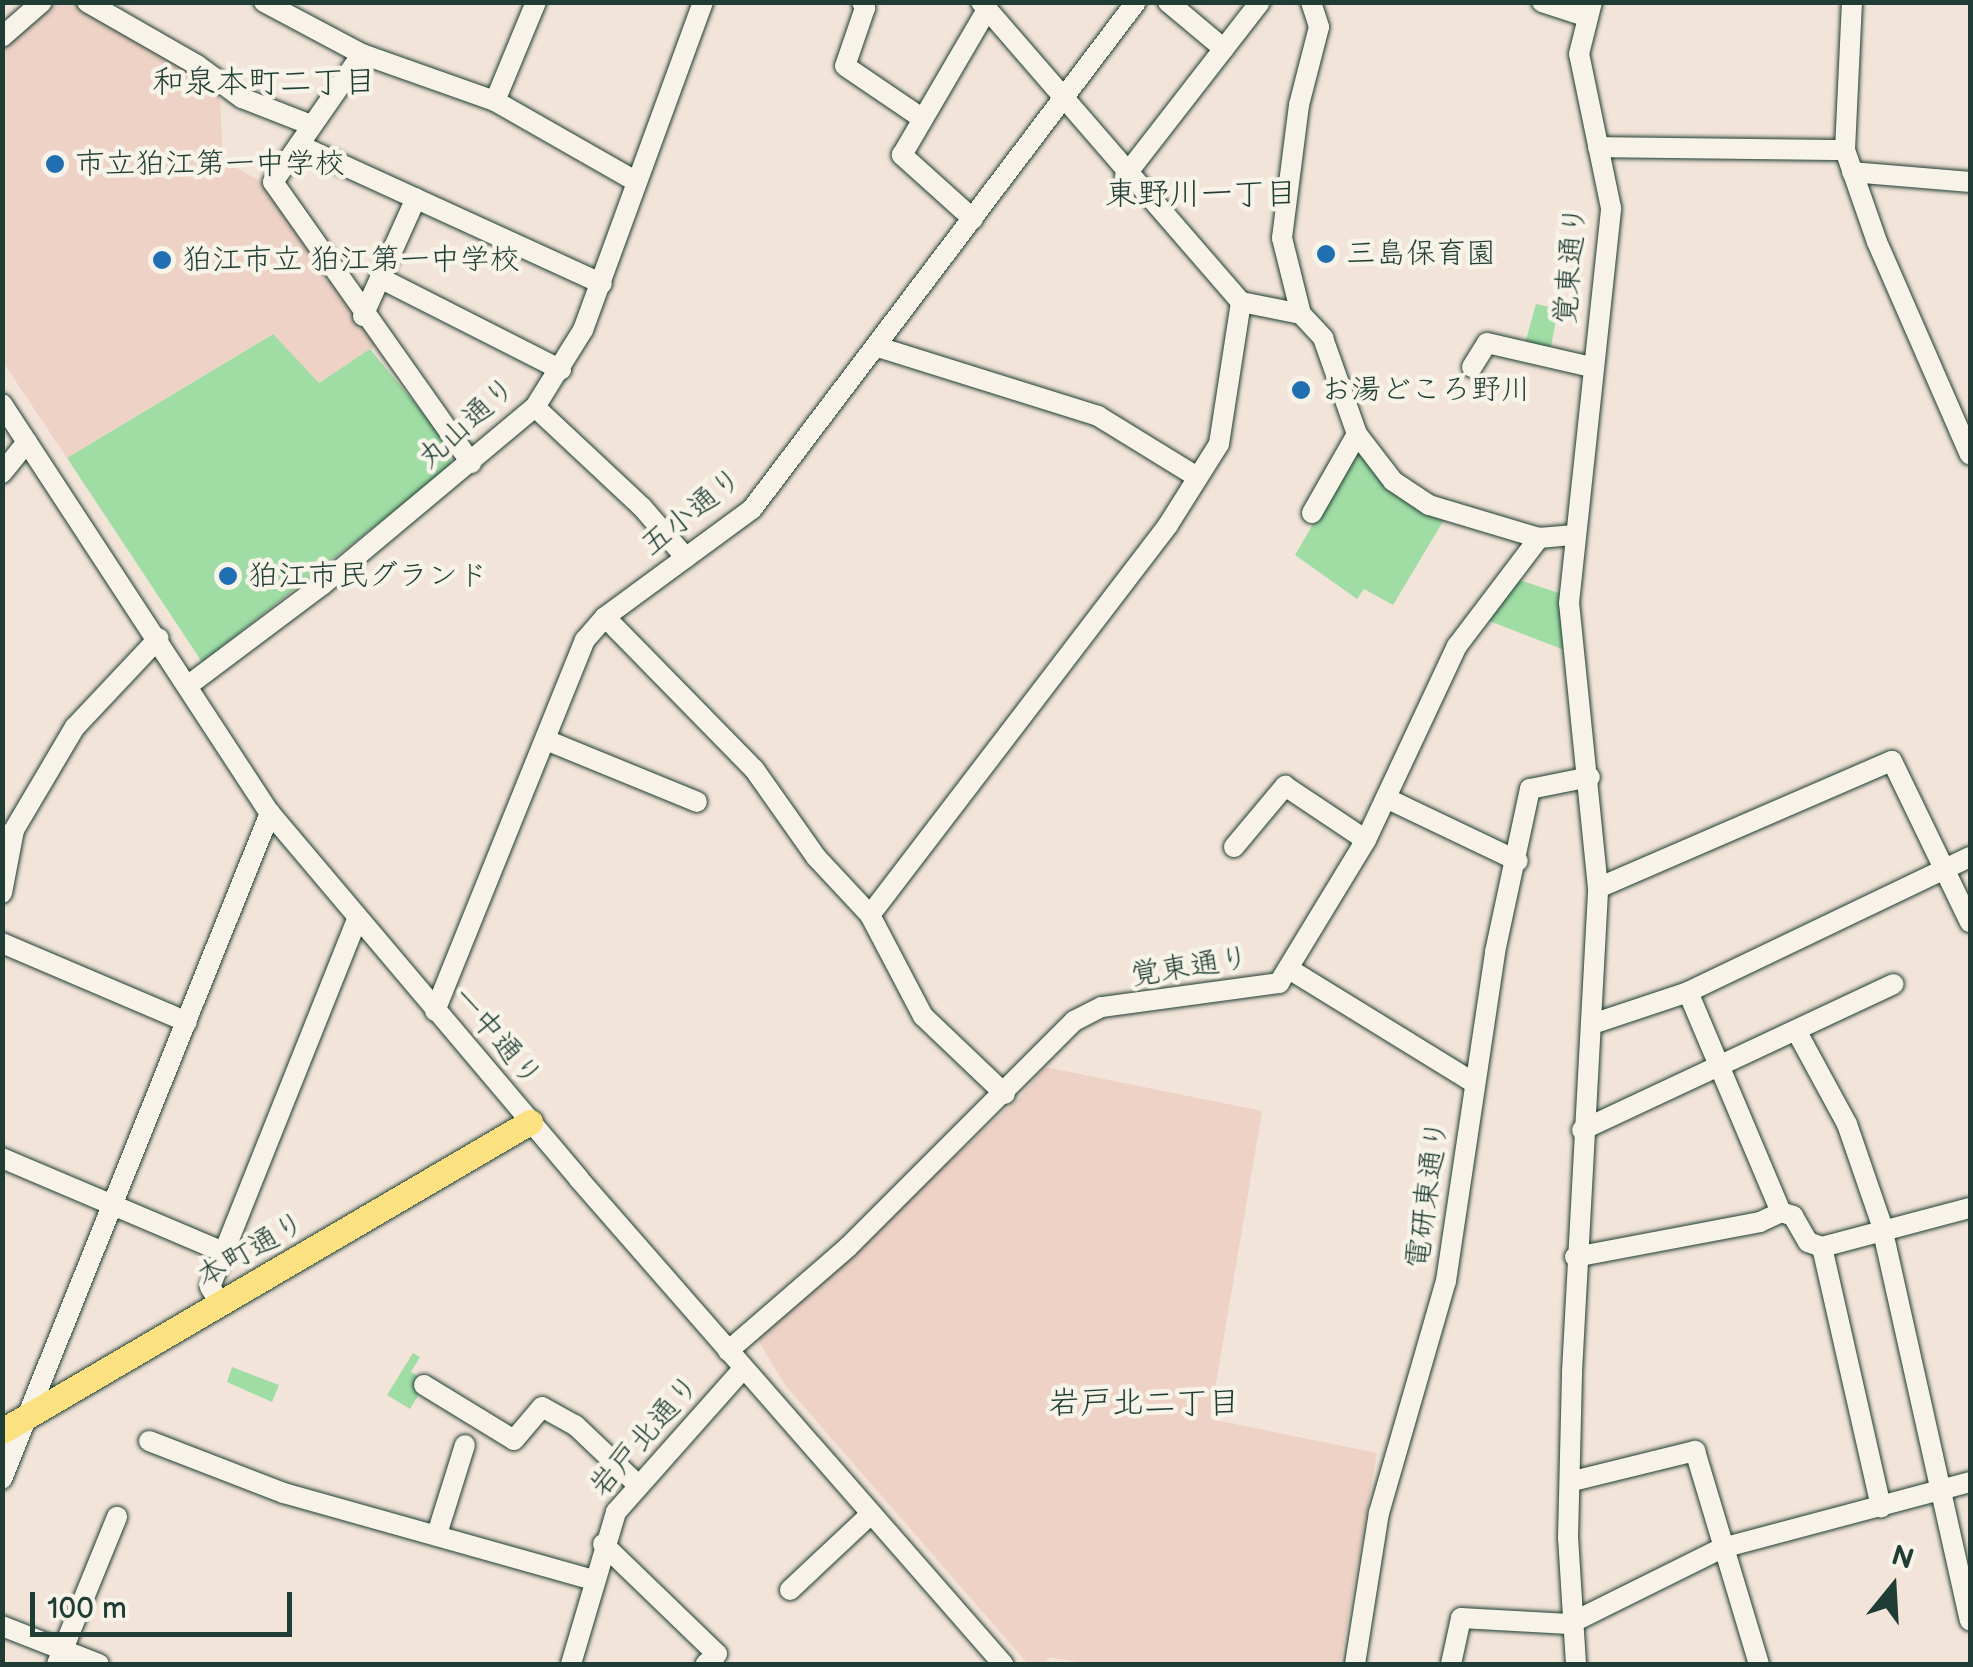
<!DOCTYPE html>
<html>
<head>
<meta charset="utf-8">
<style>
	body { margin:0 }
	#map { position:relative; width:1973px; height:1667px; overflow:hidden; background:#f2e4d8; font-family:"Balsamiq Sans","Klee One",sans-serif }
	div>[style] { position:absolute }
	.built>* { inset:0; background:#edd2c5 }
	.green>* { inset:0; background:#a0dda5 }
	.roads { filter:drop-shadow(0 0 2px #1f3d34) drop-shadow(0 0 2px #1f3d34) }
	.minor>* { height:20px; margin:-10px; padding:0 10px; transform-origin:10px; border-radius:10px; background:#f7f3e8 }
	.major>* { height:25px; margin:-12.5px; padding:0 12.5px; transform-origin:12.5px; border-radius:12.5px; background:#fbe180 }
	.dots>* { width:28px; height:28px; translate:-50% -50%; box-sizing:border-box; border:5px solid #f7f3e8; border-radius:50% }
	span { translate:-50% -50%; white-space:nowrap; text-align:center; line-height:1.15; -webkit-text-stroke:9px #f7f3e8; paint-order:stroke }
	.poi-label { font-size:30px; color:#1f3d34 }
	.left { translate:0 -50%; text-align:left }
	.street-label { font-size:30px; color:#1f3d34 }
	.neighbourhood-label { font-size:32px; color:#1f3d34 }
	.frame { position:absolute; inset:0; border:5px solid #1f3d34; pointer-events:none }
	.north { position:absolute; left:1843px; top:1537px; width:100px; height:100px; -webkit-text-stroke:8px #f7f3e8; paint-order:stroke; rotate:18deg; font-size:28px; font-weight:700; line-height:40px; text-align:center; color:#1f3d34 }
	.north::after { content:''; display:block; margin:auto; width:35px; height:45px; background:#1f3d34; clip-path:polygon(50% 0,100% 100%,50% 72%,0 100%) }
	.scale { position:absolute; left:30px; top:1592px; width:262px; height:45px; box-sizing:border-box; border:5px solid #1f3d34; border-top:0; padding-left:12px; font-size:30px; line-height:35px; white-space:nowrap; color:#1f3d34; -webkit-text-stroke:8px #f7f3e8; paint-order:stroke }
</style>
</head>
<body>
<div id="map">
	<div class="built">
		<div style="clip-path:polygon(43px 3px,87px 3px,219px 82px,223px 160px,267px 185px,381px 342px,319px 383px,272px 334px,67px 458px,3px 362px,3px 41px)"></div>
		<div style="clip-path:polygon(1045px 1067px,1262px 1111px,1210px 1419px,1377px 1453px,1340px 1664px,1089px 1664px,1050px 1657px,1044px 1664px,1028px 1664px,785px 1385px,757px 1338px,1021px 1096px)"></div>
	</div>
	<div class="green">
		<div style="clip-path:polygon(1536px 304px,1558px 309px,1549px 357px,1524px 347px)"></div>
		<div style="clip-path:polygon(273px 334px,319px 383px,370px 349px,450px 446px,451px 466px,202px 662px,67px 458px)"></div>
		<div style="clip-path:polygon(1358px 447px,1445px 518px,1393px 605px,1364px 589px,1357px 599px,1295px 555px)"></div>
		<div style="clip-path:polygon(1507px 576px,1565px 595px,1567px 651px,1479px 617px)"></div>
		<div style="clip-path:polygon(413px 1353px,420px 1357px,411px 1372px,427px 1381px,410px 1409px,387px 1395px)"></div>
		<div style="clip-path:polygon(232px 1367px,279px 1385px,272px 1402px,227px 1382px)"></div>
	</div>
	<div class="roads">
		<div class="minor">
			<div style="left:87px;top:2px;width:127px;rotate:29.8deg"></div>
			<div style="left:197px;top:65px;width:56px;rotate:36.3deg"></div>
			<div style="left:242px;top:98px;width:74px;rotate:21.4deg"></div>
			<div style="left:264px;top:2px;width:111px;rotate:28deg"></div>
			<div style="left:362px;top:54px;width:156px;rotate:124.8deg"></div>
			<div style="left:273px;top:182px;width:344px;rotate:54.8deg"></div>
			<div style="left:862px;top:2px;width:7px;rotate:63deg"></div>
			<div style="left:865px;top:8px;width:61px;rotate:109deg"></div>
			<div style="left:845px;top:66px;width:94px;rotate:34.2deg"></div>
			<div style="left:981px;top:2px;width:397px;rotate:49.1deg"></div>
			<div style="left:1241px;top:302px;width:61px;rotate:11.3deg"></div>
			<div style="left:1168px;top:2px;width:73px;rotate:40deg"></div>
			<div style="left:1311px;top:2px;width:26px;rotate:72deg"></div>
			<div style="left:1319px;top:27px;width:81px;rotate:104.4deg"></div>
			<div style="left:1299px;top:105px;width:134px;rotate:97.3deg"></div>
			<div style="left:1282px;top:238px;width:78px;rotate:76deg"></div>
			<div style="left:1301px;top:314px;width:33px;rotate:47deg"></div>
			<div style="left:1323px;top:338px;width:102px;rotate:70.5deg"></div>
			<div style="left:1357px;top:434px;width:59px;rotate:52.5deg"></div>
			<div style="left:1393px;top:481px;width:43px;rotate:33.7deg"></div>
			<div style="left:1429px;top:505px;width:115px;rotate:16.7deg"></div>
			<div style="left:1539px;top:538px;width:33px;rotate:-5deg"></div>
			<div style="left:1542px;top:2px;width:48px;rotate:18.1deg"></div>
			<div style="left:2px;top:37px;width:53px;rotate:-41.2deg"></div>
			<div style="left:362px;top:54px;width:141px;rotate:19.5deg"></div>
			<div style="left:495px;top:101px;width:161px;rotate:29.7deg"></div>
			<div style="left:495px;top:101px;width:107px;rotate:-67.5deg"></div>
			<div style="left:299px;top:145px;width:333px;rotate:24.6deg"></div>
			<div style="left:1598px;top:147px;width:247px;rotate:0.7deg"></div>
			<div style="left:1845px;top:150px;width:97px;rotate:70.8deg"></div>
			<div style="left:1877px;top:242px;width:232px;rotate:66.4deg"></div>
			<div style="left:1845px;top:150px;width:148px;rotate:-87.3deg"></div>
			<div style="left:1852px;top:172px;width:118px;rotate:4.8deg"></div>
			<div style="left:1125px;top:176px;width:220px;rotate:-52.2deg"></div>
			<div style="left:973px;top:219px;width:96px;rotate:-138deg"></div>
			<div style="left:902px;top:155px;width:170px;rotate:-59.7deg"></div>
			<div style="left:380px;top:278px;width:203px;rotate:26.9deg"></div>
			<div style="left:363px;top:316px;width:129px;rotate:-65.8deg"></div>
			<div style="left:878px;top:347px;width:231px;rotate:17.4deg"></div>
			<div style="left:1098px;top:416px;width:116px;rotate:31.6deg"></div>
			<div style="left:1472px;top:367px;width:28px;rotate:-58deg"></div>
			<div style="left:1487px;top:343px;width:107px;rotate:13deg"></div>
			<div style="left:2px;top:404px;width:489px;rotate:56.8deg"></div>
			<div style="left:270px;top:813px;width:478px;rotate:49.8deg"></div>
			<div style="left:578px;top:1178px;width:646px;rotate:48.83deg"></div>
			<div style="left:535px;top:407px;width:146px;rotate:43.1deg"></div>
			<div style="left:642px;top:507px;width:67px;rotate:49.2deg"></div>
			<div style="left:2px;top:473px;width:40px;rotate:-51deg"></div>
			<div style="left:1312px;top:513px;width:91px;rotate:-60.3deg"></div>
			<div style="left:605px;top:617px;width:213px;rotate:45.6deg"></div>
			<div style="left:754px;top:769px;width:108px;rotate:54.8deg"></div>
			<div style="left:816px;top:857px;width:79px;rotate:47deg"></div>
			<div style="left:870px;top:915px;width:114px;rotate:62.3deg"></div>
			<div style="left:923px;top:1016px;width:113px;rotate:43.6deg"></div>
			<div style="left:190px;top:684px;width:165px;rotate:-36.9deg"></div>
			<div style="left:322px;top:585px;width:278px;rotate:-39.9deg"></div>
			<div style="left:535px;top:407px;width:91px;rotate:-58.1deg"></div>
			<div style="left:583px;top:330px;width:349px;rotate:-69.9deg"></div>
			<div style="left:546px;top:740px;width:163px;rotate:22.3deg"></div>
			<div style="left:1386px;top:798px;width:146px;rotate:25.5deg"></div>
			<div style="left:1234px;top:847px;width:80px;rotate:-50.1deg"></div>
			<div style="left:1285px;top:786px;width:97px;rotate:33.7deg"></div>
			<div style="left:1598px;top:888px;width:320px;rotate:-23.4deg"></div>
			<div style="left:1892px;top:761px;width:179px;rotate:64.2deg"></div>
			<div style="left:2px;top:893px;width:64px;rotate:-79.2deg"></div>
			<div style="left:14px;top:830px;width:120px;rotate:-59.4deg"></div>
			<div style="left:75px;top:727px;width:122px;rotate:-46.7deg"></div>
			<div style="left:870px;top:915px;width:491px;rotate:-52.6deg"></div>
			<div style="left:1168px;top:525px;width:96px;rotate:-57.8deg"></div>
			<div style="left:1219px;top:444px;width:144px;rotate:-81.2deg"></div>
			<div style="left:2px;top:943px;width:201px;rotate:23.1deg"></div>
			<div style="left:1289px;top:969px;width:217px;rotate:31.6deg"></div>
			<div style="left:1688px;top:992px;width:239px;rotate:67.1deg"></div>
			<div style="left:1781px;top:1212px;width:13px;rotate:18deg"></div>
			<div style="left:1793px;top:1216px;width:30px;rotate:60deg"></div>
			<div style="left:1808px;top:1242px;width:15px;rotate:20deg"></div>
			<div style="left:1822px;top:1247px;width:267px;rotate:77.2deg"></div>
			<div style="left:435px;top:1011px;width:400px;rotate:-68deg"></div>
			<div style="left:585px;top:640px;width:30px;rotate:-49deg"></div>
			<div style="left:605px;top:617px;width:182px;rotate:-36.3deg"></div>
			<div style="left:752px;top:509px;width:636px;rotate:-52.86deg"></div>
			<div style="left:1592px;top:1024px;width:101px;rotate:-18.4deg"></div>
			<div style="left:1688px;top:992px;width:313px;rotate:-25.6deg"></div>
			<div style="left:1797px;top:1032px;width:105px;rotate:61.5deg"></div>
			<div style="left:1847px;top:1124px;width:105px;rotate:71deg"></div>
			<div style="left:1881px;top:1223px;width:407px;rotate:77.4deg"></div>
			<div style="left:1582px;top:1130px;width:344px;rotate:-25.1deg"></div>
			<div style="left:2px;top:1158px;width:240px;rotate:23deg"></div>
			<div style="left:1822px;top:1247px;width:153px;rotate:-14.8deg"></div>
			<div style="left:1575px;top:1257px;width:188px;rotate:-10.7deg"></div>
			<div style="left:1760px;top:1222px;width:23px;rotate:-25deg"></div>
			<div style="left:221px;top:1305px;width:21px;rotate:-121deg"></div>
			<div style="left:210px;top:1287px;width:395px;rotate:-68.2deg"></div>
			<div style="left:728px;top:1351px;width:159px;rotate:-40.9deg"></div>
			<div style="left:848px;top:1247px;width:320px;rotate:-45deg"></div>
			<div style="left:1074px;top:1021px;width:31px;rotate:-27deg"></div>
			<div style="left:1102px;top:1007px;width:179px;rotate:-7.7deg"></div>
			<div style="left:1279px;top:983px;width:167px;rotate:-58.7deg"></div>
			<div style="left:1366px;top:840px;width:214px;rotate:-64.9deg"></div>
			<div style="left:1457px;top:646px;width:136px;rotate:-52.8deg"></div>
			<div style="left:424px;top:1385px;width:105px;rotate:31.4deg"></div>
			<div style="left:514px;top:1440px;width:43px;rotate:-49.7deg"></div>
			<div style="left:542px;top:1407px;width:38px;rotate:29deg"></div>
			<div style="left:575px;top:1425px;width:86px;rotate:43.6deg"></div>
			<div style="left:149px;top:1441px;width:145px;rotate:21.1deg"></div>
			<div style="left:284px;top:1493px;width:322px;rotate:15.7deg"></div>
			<div style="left:2px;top:1479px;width:718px;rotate:-68.08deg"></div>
			<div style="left:1573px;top:1481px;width:126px;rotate:-13.8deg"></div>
			<div style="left:1695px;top:1451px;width:222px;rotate:73.3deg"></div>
			<div style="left:438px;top:1531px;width:90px;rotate:-72.6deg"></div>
			<div style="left:603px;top:1544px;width:158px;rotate:44deg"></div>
			<div style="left:717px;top:1654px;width:15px;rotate:138deg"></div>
			<div style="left:790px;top:1590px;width:111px;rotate:-43.2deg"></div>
			<div style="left:2px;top:1626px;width:104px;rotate:21.4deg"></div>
			<div style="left:57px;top:1664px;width:159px;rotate:-67.8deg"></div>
			<div style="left:571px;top:1664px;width:159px;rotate:-73.5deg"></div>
			<div style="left:616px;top:1512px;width:191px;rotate:-48.4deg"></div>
			<div style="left:1355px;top:1664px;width:153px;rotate:-81deg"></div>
			<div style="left:1379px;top:1513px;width:241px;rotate:-73.9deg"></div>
			<div style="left:1446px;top:1281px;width:333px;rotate:-81.5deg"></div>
			<div style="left:1495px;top:952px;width:167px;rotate:-77.9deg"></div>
			<div style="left:1530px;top:789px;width:61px;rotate:-11.3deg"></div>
			<div style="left:1451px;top:1664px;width:47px;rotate:-77.7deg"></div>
			<div style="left:1461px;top:1618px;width:108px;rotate:3.2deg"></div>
			<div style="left:1569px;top:1624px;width:171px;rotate:-26.4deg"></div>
			<div style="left:1722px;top:1548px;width:257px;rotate:-14.9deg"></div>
			<div style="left:1576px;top:1664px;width:126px;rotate:-93.6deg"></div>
			<div style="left:1568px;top:1538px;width:166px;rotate:-88.6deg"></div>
			<div style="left:1572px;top:1372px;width:485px;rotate:-86.9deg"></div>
			<div style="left:1598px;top:888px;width:286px;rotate:-95.8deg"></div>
			<div style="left:1569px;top:603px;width:397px;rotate:-83.9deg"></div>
			<div style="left:1611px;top:208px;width:157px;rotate:-101.7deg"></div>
			<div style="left:1579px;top:54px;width:54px;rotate:-76deg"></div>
		</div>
		<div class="major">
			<div style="left:2px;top:1431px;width:612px;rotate:-30.34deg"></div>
		</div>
	</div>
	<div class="dots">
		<div style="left:55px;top:164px;background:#1f6fb2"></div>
		<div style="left:1326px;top:254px;background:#1f6fb2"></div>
		<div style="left:162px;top:260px;background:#1f6fb2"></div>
		<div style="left:1301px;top:390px;background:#1f6fb2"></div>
		<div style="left:228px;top:576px;background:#1f6fb2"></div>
	</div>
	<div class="poi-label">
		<span class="left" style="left:75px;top:164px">市立狛江第一中学校</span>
		<span class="left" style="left:1346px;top:254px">三島保育園</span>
		<span class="left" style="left:182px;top:260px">狛江市立 狛江第一中学校</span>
		<span class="left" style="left:1321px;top:390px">お湯どころ野川</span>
		<span class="left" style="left:248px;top:576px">狛江市民グランド</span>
	</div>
	<div class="street-label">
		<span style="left:1571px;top:265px;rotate:-85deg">覚東通り</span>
		<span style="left:467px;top:423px;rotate:-42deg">丸山通り</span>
		<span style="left:692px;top:512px;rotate:-39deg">五小通り</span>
		<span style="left:1190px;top:967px;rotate:-9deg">覚東通り</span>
		<span style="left:497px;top:1037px;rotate:50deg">一中通り</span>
		<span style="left:1428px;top:1194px;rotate:-82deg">電研東通り</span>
		<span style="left:251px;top:1250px;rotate:-30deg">本町通り</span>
		<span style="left:645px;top:1436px;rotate:-49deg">岩戸北通り</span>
	</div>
	<div class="neighbourhood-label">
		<span style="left:264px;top:83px">和泉本町二丁目</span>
		<span style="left:1201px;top:195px">東野川一丁目</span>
		<span style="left:1144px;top:1404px">岩戸北二丁目</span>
	</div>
	<div class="frame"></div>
	<div class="north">N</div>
	<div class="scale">100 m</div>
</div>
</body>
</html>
